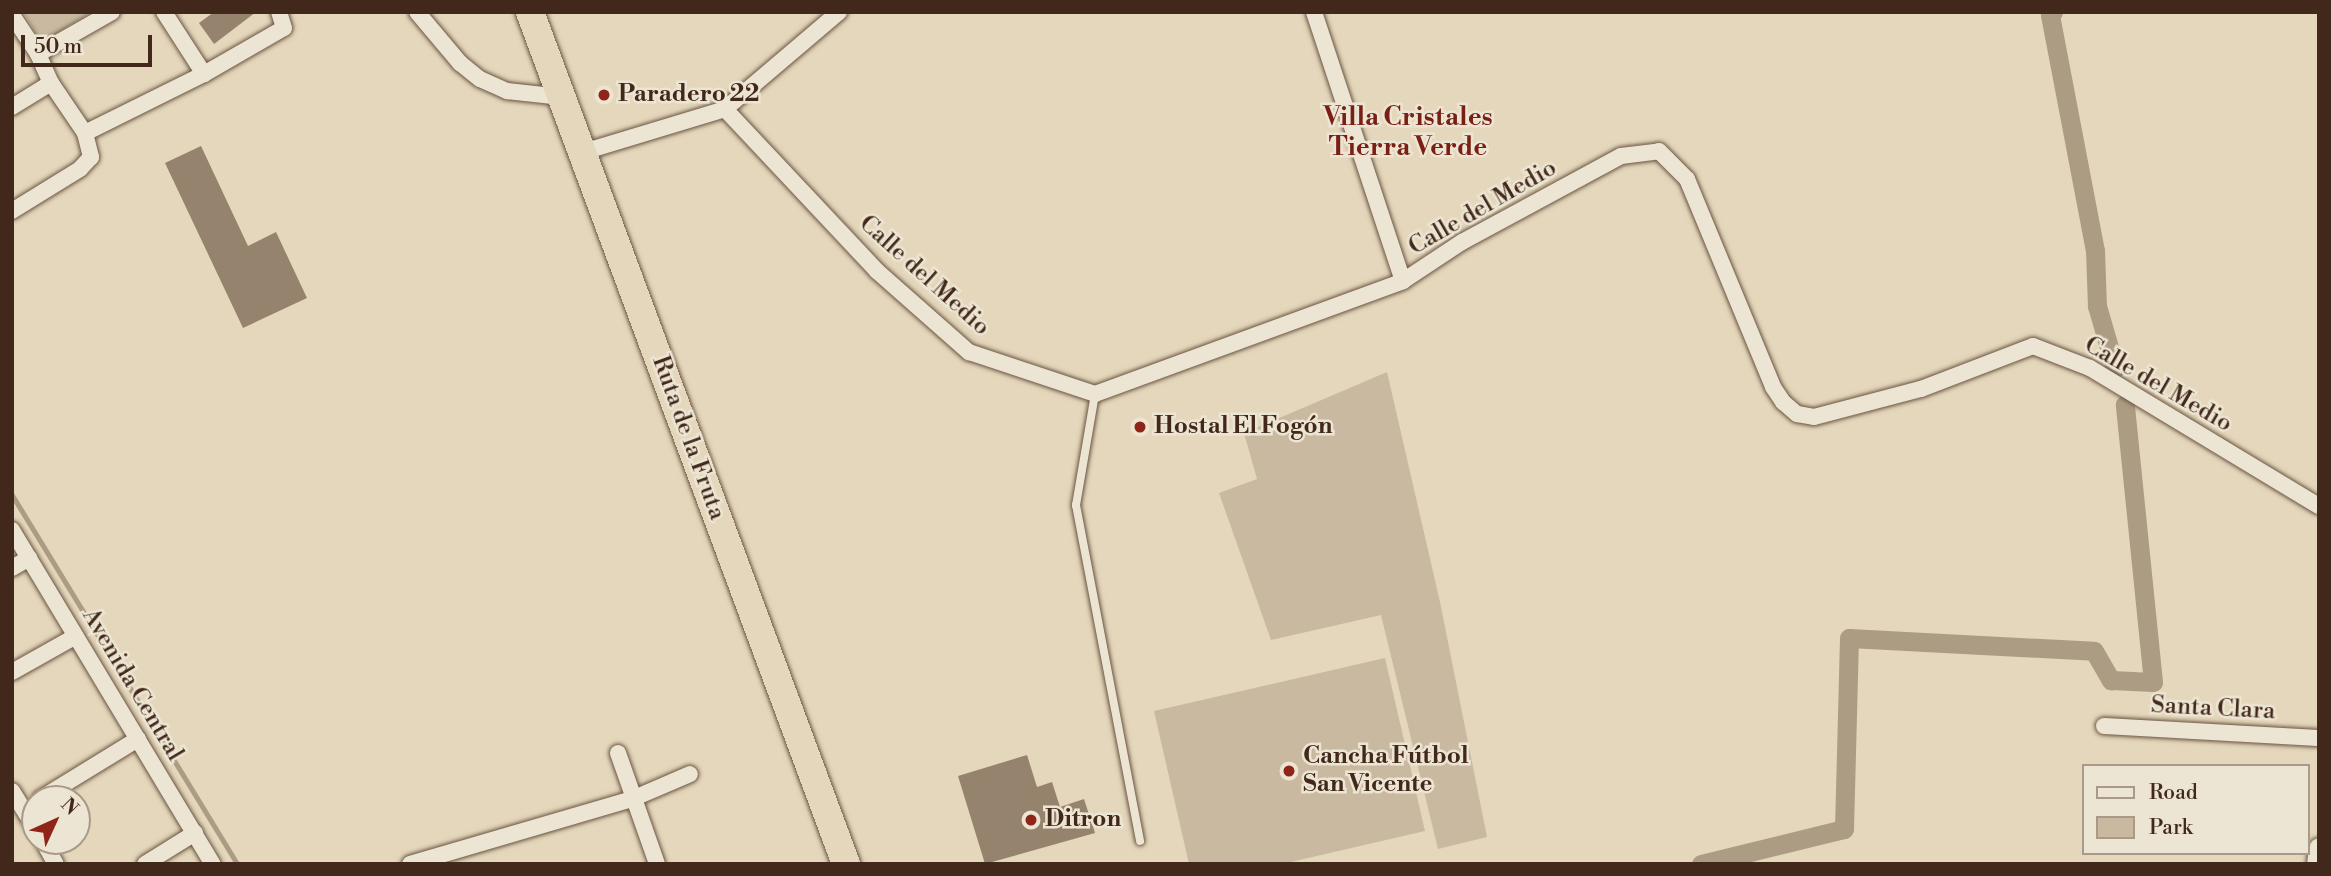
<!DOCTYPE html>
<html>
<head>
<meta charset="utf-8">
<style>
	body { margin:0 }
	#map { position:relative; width:2331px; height:876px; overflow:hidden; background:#e4d7bb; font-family:"Libre Bodoni",serif }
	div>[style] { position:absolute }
	.green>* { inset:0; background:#c8b9a0 }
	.stream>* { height:5px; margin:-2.5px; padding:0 2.5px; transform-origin:2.5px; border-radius:2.5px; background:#ad9c84 }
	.canal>* { height:19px; margin:-9.5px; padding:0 9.5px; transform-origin:9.5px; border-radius:9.5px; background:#ad9c84 }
	.building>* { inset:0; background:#96836e }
	.roads { filter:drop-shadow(0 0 2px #6a5442) drop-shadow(0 0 2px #6a5442) }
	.lane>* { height:8px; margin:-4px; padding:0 4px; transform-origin:4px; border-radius:4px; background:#ede5d3 }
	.street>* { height:16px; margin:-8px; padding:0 8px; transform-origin:8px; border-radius:8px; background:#ede5d3 }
	.secondary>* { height:21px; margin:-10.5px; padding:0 10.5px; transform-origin:10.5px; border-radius:10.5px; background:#ede5d3 }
	.highway>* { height:28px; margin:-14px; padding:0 14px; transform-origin:14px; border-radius:14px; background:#e4d7bb }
	.dots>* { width:19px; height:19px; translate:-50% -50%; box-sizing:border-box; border:4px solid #ede5d3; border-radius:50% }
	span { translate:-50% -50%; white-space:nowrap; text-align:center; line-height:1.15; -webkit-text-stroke:5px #ede5d3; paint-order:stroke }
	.poi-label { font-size:24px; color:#42281a; font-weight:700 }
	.left { translate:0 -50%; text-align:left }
	.street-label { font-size:24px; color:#42281a }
	.neighbourhood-label { font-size:26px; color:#7a1f14; font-weight:700 }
	.frame { position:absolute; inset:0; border:14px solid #42281a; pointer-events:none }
	.legend { position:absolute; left:2082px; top:764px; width:228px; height:91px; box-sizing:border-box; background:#ede5d3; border:2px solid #a99989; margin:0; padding:9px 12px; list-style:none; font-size:21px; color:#42281a }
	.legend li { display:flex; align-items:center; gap:14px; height:35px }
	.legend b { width:35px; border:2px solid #a99989 }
	.north { position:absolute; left:21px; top:785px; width:70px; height:70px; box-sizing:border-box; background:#ede5d3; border:2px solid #a99989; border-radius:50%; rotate:45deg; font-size:19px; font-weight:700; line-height:28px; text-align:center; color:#42281a }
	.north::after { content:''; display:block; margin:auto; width:24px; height:32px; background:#8f2418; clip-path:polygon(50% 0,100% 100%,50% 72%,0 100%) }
	.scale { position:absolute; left:21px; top:35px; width:131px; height:32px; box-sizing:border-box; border:4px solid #42281a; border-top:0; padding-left:9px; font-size:21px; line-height:24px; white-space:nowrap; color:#42281a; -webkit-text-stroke:5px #ede5d3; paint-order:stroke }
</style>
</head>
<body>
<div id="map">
	<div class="green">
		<div style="clip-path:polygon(23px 12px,91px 12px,42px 42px)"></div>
		<div style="clip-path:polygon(1387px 372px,1440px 602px,1487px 837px,1438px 849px,1381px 615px,1271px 640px,1219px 493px,1257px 479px,1244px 433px)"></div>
		<div style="clip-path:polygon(1385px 658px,1425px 831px,1282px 864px,1189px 864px,1154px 711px)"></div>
	</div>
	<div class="stream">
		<div style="left:12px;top:495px;width:432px;rotate:58.6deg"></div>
	</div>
	<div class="canal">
		<div style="left:2053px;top:12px;width:4px;rotate:135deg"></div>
		<div style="left:2050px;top:15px;width:239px;rotate:79.2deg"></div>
		<div style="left:2095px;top:250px;width:56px;rotate:88deg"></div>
		<div style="left:2097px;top:306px;width:65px;rotate:73.8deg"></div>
		<div style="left:1701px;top:864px;width:147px;rotate:-13.8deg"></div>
		<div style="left:1844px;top:829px;width:191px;rotate:-88.5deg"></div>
		<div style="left:1849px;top:638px;width:245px;rotate:3deg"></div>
		<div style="left:2094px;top:651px;width:34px;rotate:60deg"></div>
		<div style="left:2111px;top:680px;width:42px;rotate:2.7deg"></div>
		<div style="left:2153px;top:682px;width:279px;rotate:-95.8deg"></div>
	</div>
	<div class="building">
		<div style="clip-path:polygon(214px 12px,256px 12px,214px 44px,199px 23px)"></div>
		<div style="clip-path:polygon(201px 146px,248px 246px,276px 232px,307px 298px,243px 328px,165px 163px)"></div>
		<div style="clip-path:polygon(1027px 755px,1037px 787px,1052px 782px,1060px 807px,1084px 799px,1095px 833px,985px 864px,958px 776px)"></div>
	</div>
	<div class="roads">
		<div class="lane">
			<div style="left:1095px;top:394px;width:113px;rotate:99.7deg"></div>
			<div style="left:1076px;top:505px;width:342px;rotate:79.2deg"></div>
		</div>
		<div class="street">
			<div style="left:164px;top:12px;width:74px;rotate:57.2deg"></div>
			<div style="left:417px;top:12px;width:67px;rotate:49.9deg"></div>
			<div style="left:460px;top:63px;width:26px;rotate:39deg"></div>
			<div style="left:480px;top:79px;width:30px;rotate:24deg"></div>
			<div style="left:507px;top:91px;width:55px;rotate:6.2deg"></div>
			<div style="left:1314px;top:12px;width:283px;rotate:71.7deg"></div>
			<div style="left:12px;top:15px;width:47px;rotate:56.3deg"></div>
			<div style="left:38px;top:54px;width:32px;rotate:66deg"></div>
			<div style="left:51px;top:83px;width:60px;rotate:55.8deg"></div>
			<div style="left:85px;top:133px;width:25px;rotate:76deg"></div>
			<div style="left:91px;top:157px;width:16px;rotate:133deg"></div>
			<div style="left:80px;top:169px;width:80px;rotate:148.3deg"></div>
			<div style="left:38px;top:54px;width:85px;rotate:-29.6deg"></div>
			<div style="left:12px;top:107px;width:46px;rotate:-31.6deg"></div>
			<div style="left:725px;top:109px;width:150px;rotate:-40.4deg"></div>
			<div style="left:85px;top:133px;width:133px;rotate:-26.4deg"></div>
			<div style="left:204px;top:74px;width:92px;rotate:-29.9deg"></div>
			<div style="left:284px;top:28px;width:17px;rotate:-107deg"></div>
			<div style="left:583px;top:152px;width:148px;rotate:-16.8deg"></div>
			<div style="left:725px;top:109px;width:222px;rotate:46.8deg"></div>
			<div style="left:877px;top:271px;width:123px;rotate:41.4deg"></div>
			<div style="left:969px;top:352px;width:133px;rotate:18.4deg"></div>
			<div style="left:1095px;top:394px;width:328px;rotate:-20.1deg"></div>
			<div style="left:1403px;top:281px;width:71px;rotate:-33.5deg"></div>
			<div style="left:1462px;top:242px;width:181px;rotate:-28.4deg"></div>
			<div style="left:1621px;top:156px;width:38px;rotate:-7deg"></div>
			<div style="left:1659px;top:151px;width:40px;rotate:45deg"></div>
			<div style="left:1687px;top:179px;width:225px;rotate:67.5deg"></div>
			<div style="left:1773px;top:387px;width:18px;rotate:56deg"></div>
			<div style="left:1783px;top:402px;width:18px;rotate:41deg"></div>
			<div style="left:1797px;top:414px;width:17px;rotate:10deg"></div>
			<div style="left:1814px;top:417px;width:111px;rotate:-14.7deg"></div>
			<div style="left:1921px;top:389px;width:120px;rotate:-21deg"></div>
			<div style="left:2033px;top:346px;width:61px;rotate:21.1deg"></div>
			<div style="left:2090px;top:368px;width:267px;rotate:31.1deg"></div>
			<div style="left:12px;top:530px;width:390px;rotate:59deg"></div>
			<div style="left:12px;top:568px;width:20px;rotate:-30deg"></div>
			<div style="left:12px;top:672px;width:73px;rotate:-29.4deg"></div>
			<div style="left:2104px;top:726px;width:215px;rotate:3.2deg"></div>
			<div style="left:618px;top:753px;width:118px;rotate:70.6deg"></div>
			<div style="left:12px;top:791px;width:44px;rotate:58.1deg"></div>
			<div style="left:40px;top:799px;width:115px;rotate:-31.5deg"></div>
			<div style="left:43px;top:841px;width:26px;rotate:61deg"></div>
			<div style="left:145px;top:864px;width:59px;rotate:-31.8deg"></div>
			<div style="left:410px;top:864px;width:231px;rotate:-16.3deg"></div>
			<div style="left:632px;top:799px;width:63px;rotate:-23.3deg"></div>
		</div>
		<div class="secondary">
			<div style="left:2317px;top:864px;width:16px;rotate:-83deg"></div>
		</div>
		<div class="highway">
			<div style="left:530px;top:12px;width:909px;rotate:69.65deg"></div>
		</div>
	</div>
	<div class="dots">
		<div style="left:604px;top:95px;background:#8f2418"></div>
		<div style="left:1140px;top:427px;background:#8f2418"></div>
		<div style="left:1289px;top:771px;background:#8f2418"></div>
		<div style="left:1031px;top:820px;background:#8f2418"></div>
	</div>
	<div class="poi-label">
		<span class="left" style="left:618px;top:95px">Paradero 22</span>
		<span class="left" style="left:1154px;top:427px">Hostal El Fogón</span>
		<span class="left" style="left:1303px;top:771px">Cancha Fútbol<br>San Vicente</span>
		<span class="left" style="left:1045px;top:820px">Ditron</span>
	</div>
	<div class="street-label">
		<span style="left:1483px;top:208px;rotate:-30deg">Calle del Medio</span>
		<span style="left:924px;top:276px;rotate:42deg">Calle del Medio</span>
		<span style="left:2158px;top:385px;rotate:30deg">Calle del Medio</span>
		<span style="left:688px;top:438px;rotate:70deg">Ruta de la Fruta</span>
		<span style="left:132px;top:685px;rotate:59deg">Avenida Central</span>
		<span style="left:2213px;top:709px;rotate:3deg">Santa Clara</span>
	</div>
	<div class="neighbourhood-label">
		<span style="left:1408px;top:133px">Villa Cristales<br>Tierra Verde</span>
	</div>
	<div class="frame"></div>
	<ul class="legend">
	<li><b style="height:9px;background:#ede5d3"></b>Road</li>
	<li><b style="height:19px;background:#c8b9a0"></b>Park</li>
	</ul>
	<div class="north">N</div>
	<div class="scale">50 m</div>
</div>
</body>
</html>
